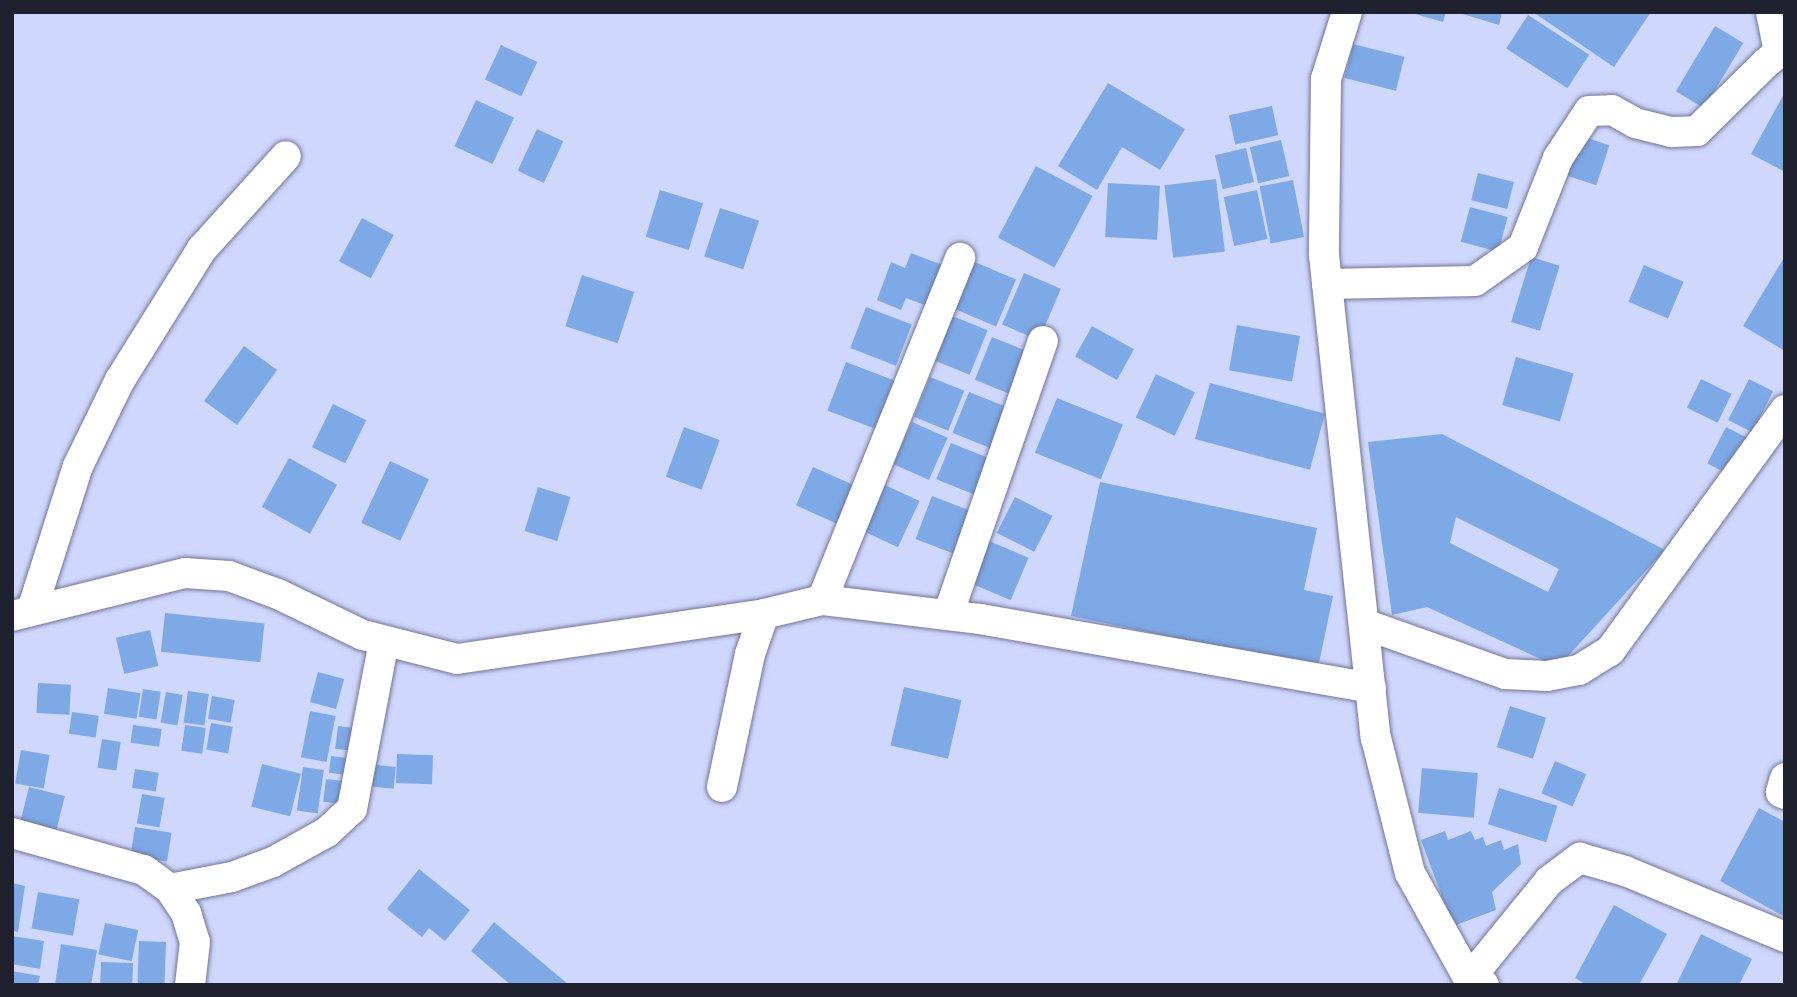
<!DOCTYPE html>
<html>
<head>
<meta charset="utf-8">
<style>
	body { margin:0 }
	#map { position:relative; width:1797px; height:997px; overflow:hidden; background:#d0d7fd; font-family:Helvetica,sans-serif }
	div>[style] { position:absolute }
	.building>* { inset:0; background:#7da9e7; transform-origin:0 0 }
	.roads { filter:drop-shadow(0 0 2px #707698) drop-shadow(0 0 2px #707698) }
	.minor>* { height:30px; margin:-15px; padding:0 15px; transform-origin:15px; border-radius:15px; background:#fff }
	span { translate:-50% -50%; white-space:nowrap; text-align:center; line-height:1.15; -webkit-text-stroke:5px #f9fafe; paint-order:stroke }
	.frame { position:absolute; inset:0; border:14px solid #1f212f; pointer-events:none }
</style>
</head>
<body>
<div id="map">
	<div class="building">
		<div style="clip-path:polygon(1408px 12px,1446px 12px,1443px 22px)"></div>
		<div style="clip-path:polygon(1456px 12px,1502px 12px,1499px 25px)"></div>
		<div style="clip-path:polygon(1533px 12px,1651px 12px,1614px 67px)"></div>
		<div style="left:1528px;top:15px;width:73px;height:40px;rotate:33deg"></div>
		<div style="left:1715px;top:26px;width:33px;height:76px;rotate:31deg"></div>
		<div style="left:1353px;top:44px;width:53px;height:35px;rotate:14deg"></div>
		<div style="left:501px;top:45px;width:40px;height:38px;rotate:25deg"></div>
		<div style="clip-path:polygon(1108px 83px,1185px 129px,1160px 170px,1122px 147px,1097px 190px,1058px 166px)"></div>
		<div style="clip-path:polygon(1785px 92px,1785px 172px,1751px 154px)"></div>
		<div style="left:476px;top:100px;width:42px;height:51px;rotate:25deg"></div>
		<div style="left:1272px;top:106px;width:30px;height:44px;rotate:78deg"></div>
		<div style="left:537px;top:129px;width:29px;height:46px;rotate:25deg"></div>
		<div style="left:1578px;top:135px;width:33px;height:42px;rotate:18deg"></div>
		<div style="left:1281px;top:140px;width:37px;height:32px;rotate:77deg"></div>
		<div style="left:1246px;top:148px;width:35px;height:32px;rotate:77deg"></div>
		<div style="left:1036px;top:166px;width:64px;height:81px;rotate:28deg"></div>
		<div style="left:1478px;top:173px;width:37px;height:28px;rotate:14deg"></div>
		<div style="left:1216px;top:179px;width:73px;height:52px;rotate:83deg"></div>
		<div style="left:1293px;top:180px;width:58px;height:34px;rotate:79deg"></div>
		<div style="left:1108px;top:183px;width:52px;height:54px;rotate:3deg"></div>
		<div style="left:660px;top:190px;width:45px;height:49px;rotate:17deg"></div>
		<div style="left:1257px;top:190px;width:50px;height:34px;rotate:78deg"></div>
		<div style="left:1470px;top:207px;width:39px;height:36px;rotate:15deg"></div>
		<div style="left:720px;top:208px;width:41px;height:51px;rotate:18deg"></div>
		<div style="left:362px;top:218px;width:36px;height:49px;rotate:28deg"></div>
		<div style="clip-path:polygon(911px 253px,950px 268px,935px 309px,906px 298px,901px 310px,877px 300px,891px 262px,905px 268px)"></div>
		<div style="clip-path:polygon(1785px 256px,1785px 351px,1743px 326px)"></div>
		<div style="left:1531px;top:257px;width:30px;height:68px;rotate:17deg"></div>
		<div style="left:970px;top:260px;width:50px;height:51px;rotate:23deg"></div>
		<div style="left:1644px;top:265px;width:43px;height:40px;rotate:23deg"></div>
		<div style="left:1024px;top:273px;width:40px;height:56px;rotate:23deg"></div>
		<div style="left:582px;top:275px;width:55px;height:54px;rotate:18deg"></div>
		<div style="left:866px;top:307px;width:49px;height:44px;rotate:21deg"></div>
		<div style="left:945px;top:313px;width:46px;height:48px;rotate:22deg"></div>
		<div style="left:1237px;top:325px;width:64px;height:46px;rotate:10deg"></div>
		<div style="left:1092px;top:326px;width:48px;height:35px;rotate:29deg"></div>
		<div style="left:992px;top:337px;width:42px;height:46px;rotate:22deg"></div>
		<div style="left:244px;top:346px;width:41px;height:68px;rotate:36deg"></div>
		<div style="left:1516px;top:357px;width:60px;height:50px;rotate:16deg"></div>
		<div style="left:846px;top:362px;width:56px;height:52px;rotate:21deg"></div>
		<div style="left:1156px;top:374px;width:43px;height:48px;rotate:25deg"></div>
		<div style="left:930px;top:377px;width:37px;height:43px;rotate:22deg"></div>
		<div style="left:1701px;top:379px;width:34px;height:32px;rotate:26deg"></div>
		<div style="left:1749px;top:379px;width:27px;height:46px;rotate:27deg"></div>
		<div style="left:1210px;top:383px;width:119px;height:58px;rotate:15deg"></div>
		<div style="left:969px;top:392px;width:43px;height:44px;rotate:22deg"></div>
		<div style="left:1057px;top:398px;width:71px;height:59px;rotate:22deg"></div>
		<div style="left:333px;top:404px;width:37px;height:48px;rotate:26deg"></div>
		<div style="left:912px;top:422px;width:39px;height:46px;rotate:24deg"></div>
		<div style="left:684px;top:427px;width:38px;height:53px;rotate:20deg"></div>
		<div style="left:1726px;top:427px;width:28px;height:41px;rotate:27deg"></div>
		<div style="clip-path:polygon(evenodd,1442px 434px,1665px 550px,1558px 667px,1427px 607px,1392px 615px,1368px 442px,1442px 434px,1456px 517px,1559px 569px,1548px 592px,1450px 543px,1456px 517px)"></div>
		<div style="left:951px;top:443px;width:45px;height:39px;rotate:22deg"></div>
		<div style="left:289px;top:458px;width:55px;height:56px;rotate:29deg"></div>
		<div style="left:390px;top:461px;width:43px;height:68px;rotate:25deg"></div>
		<div style="left:813px;top:467px;width:45px;height:42px;rotate:24deg"></div>
		<div style="clip-path:polygon(1100px 482px,1317px 528px,1304px 590px,1333px 596px,1318px 668px,1071px 616px)"></div>
		<div style="left:885px;top:485px;width:38px;height:51px;rotate:25deg"></div>
		<div style="left:538px;top:487px;width:34px;height:46px;rotate:17deg"></div>
		<div style="left:932px;top:496px;width:44px;height:46px;rotate:21deg"></div>
		<div style="left:1015px;top:497px;width:42px;height:40px;rotate:27deg"></div>
		<div style="left:989px;top:541px;width:43px;height:46px;rotate:23deg"></div>
		<div style="left:165px;top:613px;width:100px;height:39px;rotate:6deg"></div>
		<div style="left:150px;top:630px;width:37px;height:35px;rotate:77deg"></div>
		<div style="left:318px;top:672px;width:27px;height:31px;rotate:15deg"></div>
		<div style="left:38px;top:683px;width:33px;height:30px;rotate:3deg"></div>
		<div style="left:904px;top:687px;width:59px;height:60px;rotate:13deg"></div>
		<div style="left:108px;top:688px;width:33px;height:26px;rotate:9deg"></div>
		<div style="left:143px;top:689px;width:18px;height:28px;rotate:9deg"></div>
		<div style="left:188px;top:691px;width:21px;height:32px;rotate:8deg"></div>
		<div style="left:166px;top:692px;width:17px;height:31px;rotate:10deg"></div>
		<div style="left:212px;top:696px;width:23px;height:23px;rotate:10deg"></div>
		<div style="left:1510px;top:706px;width:38px;height:43px;rotate:18deg"></div>
		<div style="left:310px;top:711px;width:26px;height:47px;rotate:11deg"></div>
		<div style="left:72px;top:712px;width:27px;height:22px;rotate:8deg"></div>
		<div style="left:211px;top:723px;width:22px;height:27px;rotate:10deg"></div>
		<div style="left:133px;top:725px;width:29px;height:18px;rotate:8deg"></div>
		<div style="left:185px;top:725px;width:21px;height:26px;rotate:8deg"></div>
		<div style="left:338px;top:726px;width:26px;height:23px;rotate:7deg"></div>
		<div style="left:102px;top:739px;width:19px;height:29px;rotate:9deg"></div>
		<div style="left:21px;top:750px;width:29px;height:34px;rotate:10deg"></div>
		<div style="left:397px;top:754px;width:36px;height:29px;rotate:2deg"></div>
		<div style="left:331px;top:756px;width:26px;height:17px;rotate:7deg"></div>
		<div style="left:1555px;top:761px;width:34px;height:35px;rotate:23deg"></div>
		<div style="left:262px;top:764px;width:40px;height:44px;rotate:14deg"></div>
		<div style="left:368px;top:764px;width:28px;height:22px;rotate:6deg"></div>
		<div style="left:303px;top:767px;width:21px;height:44px;rotate:8deg"></div>
		<div style="left:1422px;top:768px;width:56px;height:45px;rotate:5deg"></div>
		<div style="left:135px;top:769px;width:24px;height:19px;rotate:9deg"></div>
		<div style="left:326px;top:779px;width:24px;height:23px;rotate:7deg"></div>
		<div style="left:29px;top:787px;width:37px;height:41px;rotate:14deg"></div>
		<div style="left:1499px;top:788px;width:61px;height:38px;rotate:17deg"></div>
		<div style="left:142px;top:794px;width:23px;height:30px;rotate:10deg"></div>
		<div style="clip-path:polygon(1759px 808px,1785px 822px,1785px 917px,1720px 881px)"></div>
		<div style="left:135px;top:827px;width:37px;height:29px;rotate:9deg"></div>
		<div style="clip-path:polygon(1445px 831px,1448px 840px,1471px 831px,1475px 840px,1483px 837px,1486px 846px,1501px 840px,1504px 850px,1518px 844px,1521px 864px,1492px 892px,1496px 910px,1453px 926px,1421px 840px)"></div>
		<div style="clip-path:polygon(419px 869px,470px 910px,445px 941px,429px 928px,422px 937px,387px 909px)"></div>
		<div style="clip-path:polygon(12px 883px,25px 886px,18px 932px,12px 931px)"></div>
		<div style="left:38px;top:892px;width:42px;height:37px;rotate:10deg"></div>
		<div style="clip-path:polygon(1614px 905px,1667px 934px,1639px 985px,1587px 985px,1575px 978px)"></div>
		<div style="clip-path:polygon(494px 922px,569px 985px,511px 985px,471px 951px)"></div>
		<div style="left:105px;top:923px;width:34px;height:32px;rotate:12deg"></div>
		<div style="clip-path:polygon(1701px 934px,1752px 959px,1739px 985px,1676px 985px)"></div>
		<div style="clip-path:polygon(12px 936px,44px 941px,40px 969px,12px 964px)"></div>
		<div style="left:139px;top:941px;width:27px;height:42px;rotate:2deg"></div>
		<div style="clip-path:polygon(61px 944px,97px 950px,91px 985px,55px 985px)"></div>
		<div style="left:101px;top:962px;width:32px;height:23px;rotate:2deg"></div>
		<div style="clip-path:polygon(12px 971px,40px 976px,38px 985px,12px 985px)"></div>
	</div>
	<div class="roads">
		<div class="minor">
			<div style="left:1347px;top:12px;width:70px;rotate:107.4deg"></div>
			<div style="left:1326px;top:79px;width:176px;rotate:90.7deg"></div>
			<div style="left:1324px;top:255px;width:486px;rotate:83.9deg"></div>
			<div style="left:1376px;top:738px;width:139px;rotate:75.9deg"></div>
			<div style="left:1410px;top:873px;width:128px;rotate:61deg"></div>
			<div style="left:1771px;top:12px;width:41px;rotate:78.7deg"></div>
			<div style="left:1327px;top:284px;width:148px;rotate:-1.2deg"></div>
			<div style="left:1475px;top:281px;width:59px;rotate:-35.3deg"></div>
			<div style="left:1523px;top:247px;width:96px;rotate:-68.5deg"></div>
			<div style="left:1558px;top:158px;width:56px;rotate:-56.6deg"></div>
			<div style="left:1589px;top:111px;width:23px;rotate:-2deg"></div>
			<div style="left:1612px;top:110px;width:26px;rotate:29deg"></div>
			<div style="left:1635px;top:123px;width:38px;rotate:14deg"></div>
			<div style="left:1672px;top:132px;width:25px;rotate:-2deg"></div>
			<div style="left:1697px;top:131px;width:97px;rotate:-44.6deg"></div>
			<div style="left:1766px;top:63px;width:17px;rotate:-40deg"></div>
			<div style="left:1779px;top:52px;width:6px;rotate:18deg"></div>
			<div style="left:822px;top:600px;width:369px;rotate:-68deg"></div>
			<div style="left:32px;top:610px;width:151px;rotate:-72.3deg"></div>
			<div style="left:78px;top:466px;width:96px;rotate:-64deg"></div>
			<div style="left:120px;top:380px;width:155px;rotate:-58deg"></div>
			<div style="left:202px;top:249px;width:125px;rotate:-47.9deg"></div>
			<div style="left:948px;top:615px;width:290px;rotate:-70.9deg"></div>
			<div style="left:12px;top:616px;width:178px;rotate:-14deg"></div>
			<div style="left:185px;top:573px;width:44px;rotate:3.9deg"></div>
			<div style="left:229px;top:576px;width:52px;rotate:20.2deg"></div>
			<div style="left:278px;top:594px;width:94px;rotate:25.8deg"></div>
			<div style="left:363px;top:635px;width:97px;rotate:14.3deg"></div>
			<div style="left:457px;top:659px;width:310px;rotate:-8.3deg"></div>
			<div style="left:1364px;top:624px;width:150px;rotate:19.5deg"></div>
			<div style="left:1505px;top:674px;width:42px;rotate:2.7deg"></div>
			<div style="left:1547px;top:676px;width:33px;rotate:-11deg"></div>
			<div style="left:1579px;top:670px;width:36px;rotate:-32deg"></div>
			<div style="left:1610px;top:651px;width:298px;rotate:-54deg"></div>
			<div style="left:1785px;top:778px;width:15px;rotate:106deg"></div>
			<div style="left:1781px;top:792px;width:4px;rotate:27deg"></div>
			<div style="left:722px;top:787px;width:136px;rotate:-78.1deg"></div>
			<div style="left:750px;top:654px;width:42px;rotate:-70.7deg"></div>
			<div style="left:764px;top:614px;width:60px;rotate:-13.6deg"></div>
			<div style="left:822px;top:600px;width:159px;rotate:6.9deg"></div>
			<div style="left:980px;top:619px;width:397px;rotate:10deg"></div>
			<div style="left:12px;top:833px;width:137px;rotate:15.7deg"></div>
			<div style="left:144px;top:870px;width:32px;rotate:36deg"></div>
			<div style="left:170px;top:889px;width:29px;rotate:56deg"></div>
			<div style="left:186px;top:913px;width:30px;rotate:73deg"></div>
			<div style="left:195px;top:942px;width:43px;rotate:96.6deg"></div>
			<div style="left:170px;top:889px;width:63px;rotate:-11deg"></div>
			<div style="left:232px;top:877px;width:44px;rotate:-20.1deg"></div>
			<div style="left:273px;top:862px;width:62px;rotate:-29.1deg"></div>
			<div style="left:327px;top:832px;width:34px;rotate:-43deg"></div>
			<div style="left:352px;top:809px;width:170px;rotate:-79.2deg"></div>
			<div style="left:1484px;top:985px;width:16px;rotate:-153deg"></div>
			<div style="left:1470px;top:978px;width:125px;rotate:-50.8deg"></div>
			<div style="left:1549px;top:881px;width:39px;rotate:-37deg"></div>
			<div style="left:1580px;top:858px;width:47px;rotate:16.1deg"></div>
			<div style="left:1625px;top:871px;width:173px;rotate:22.4deg"></div>
		</div>
	</div>
	<div class="frame"></div>
</div>
</body>
</html>
